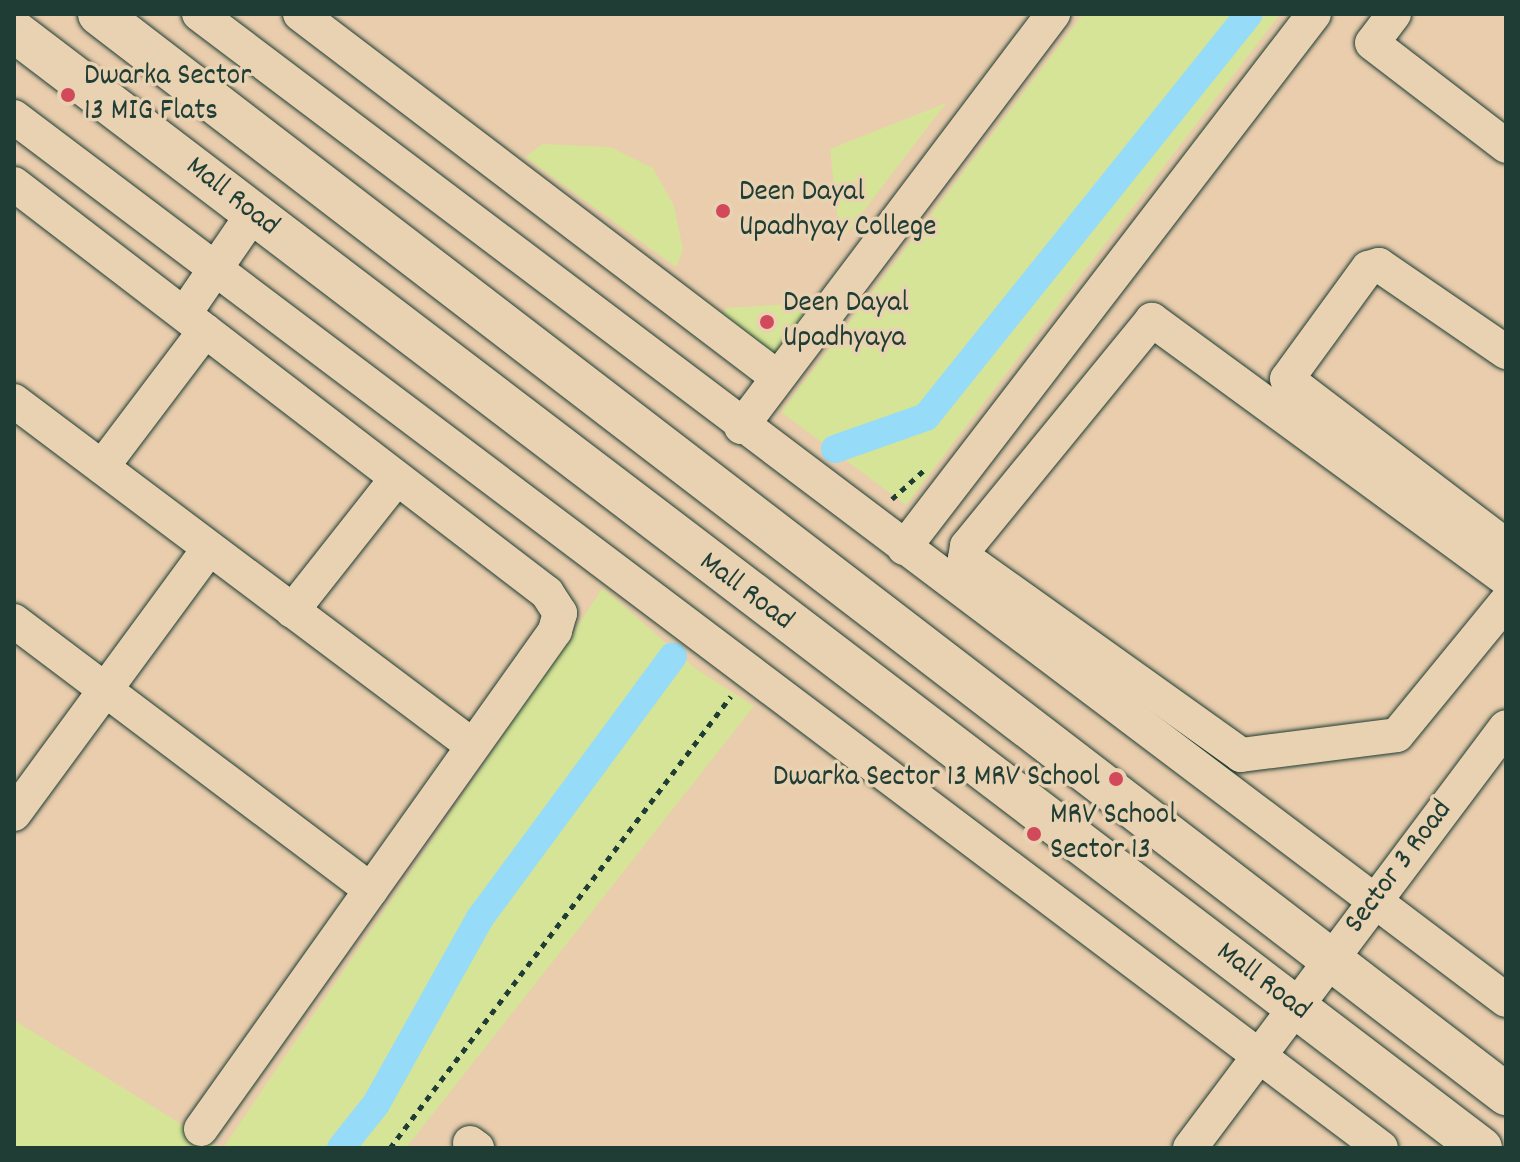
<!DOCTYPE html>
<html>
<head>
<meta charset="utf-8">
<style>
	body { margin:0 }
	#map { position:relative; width:1520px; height:1162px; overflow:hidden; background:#e9cdad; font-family:Dekko,sans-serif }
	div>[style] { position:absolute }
	.green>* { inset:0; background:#d6e497 }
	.canal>* { height:28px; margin:-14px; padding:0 14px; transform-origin:14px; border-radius:14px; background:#96dbf8 }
	.path>* { height:5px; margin-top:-2.5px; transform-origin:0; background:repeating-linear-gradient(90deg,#1f3d34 0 6px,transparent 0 12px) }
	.roads { filter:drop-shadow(0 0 2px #1f3d34) drop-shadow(0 0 2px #1f3d34) }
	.minor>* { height:34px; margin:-17px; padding:0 17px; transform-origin:17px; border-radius:17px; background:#e9d2b2 }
	.major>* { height:42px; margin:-21px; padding:0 21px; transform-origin:21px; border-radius:21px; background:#e9d2b2 }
	.dots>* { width:22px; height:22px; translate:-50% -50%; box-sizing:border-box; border:4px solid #e9d2b2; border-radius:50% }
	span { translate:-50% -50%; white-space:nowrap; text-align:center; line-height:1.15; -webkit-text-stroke:7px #e9d2b2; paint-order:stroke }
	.poi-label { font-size:30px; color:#1f3d34 }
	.left { translate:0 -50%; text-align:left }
	.right { translate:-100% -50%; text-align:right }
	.street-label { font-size:30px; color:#1f3d34 }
	.frame { position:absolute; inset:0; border:16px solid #1f3d34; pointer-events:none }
</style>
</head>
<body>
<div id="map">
	<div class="green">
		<div style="clip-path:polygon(1083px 14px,1280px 14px,906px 505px,781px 412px)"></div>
		<div style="clip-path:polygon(946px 103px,840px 242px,830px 149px)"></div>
		<div style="clip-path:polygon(543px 144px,610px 147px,653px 168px,674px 206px,683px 250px,676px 267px,525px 157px)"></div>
		<div style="clip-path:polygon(806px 303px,810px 312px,774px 361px,723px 315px,726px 308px)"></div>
		<div style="clip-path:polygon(603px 588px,696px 669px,754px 706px,406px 1148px,223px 1148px)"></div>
		<div style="clip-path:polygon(14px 1020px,205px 1139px,220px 1148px,14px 1148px)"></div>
	</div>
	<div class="canal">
		<div style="left:835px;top:449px;width:96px;rotate:-19.4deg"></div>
		<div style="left:926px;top:417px;width:516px;rotate:-51.29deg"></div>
		<div style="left:341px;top:1148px;width:56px;rotate:-51.5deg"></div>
		<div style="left:376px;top:1104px;width:213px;rotate:-60.8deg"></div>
		<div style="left:480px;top:918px;width:325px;rotate:-53.6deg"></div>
	</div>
	<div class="path">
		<div style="left:892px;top:499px;width:42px;rotate:-42.1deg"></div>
		<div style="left:390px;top:1148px;width:566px;rotate:-52.97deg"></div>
	</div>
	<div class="roads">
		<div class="minor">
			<div style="left:199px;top:14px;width:1637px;rotate:37.03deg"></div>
			<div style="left:300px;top:14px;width:599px;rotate:37.27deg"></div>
			<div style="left:1394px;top:14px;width:36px;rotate:127deg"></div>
			<div style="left:1372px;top:43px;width:169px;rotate:37.5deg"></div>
			<div style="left:14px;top:117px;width:1712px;rotate:37.02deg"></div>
			<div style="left:14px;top:184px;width:672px;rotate:37.5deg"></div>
			<div style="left:547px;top:593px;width:24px;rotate:57deg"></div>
			<div style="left:560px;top:613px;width:19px;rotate:106deg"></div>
			<div style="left:555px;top:631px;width:611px;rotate:125.41deg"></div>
			<div style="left:185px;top:313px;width:119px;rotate:-55.6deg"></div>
			<div style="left:1506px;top:352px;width:154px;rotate:-145.6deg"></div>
			<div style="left:1379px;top:265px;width:11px;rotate:165deg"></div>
			<div style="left:1368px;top:268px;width:137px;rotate:126.1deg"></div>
			<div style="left:1287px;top:379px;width:275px;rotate:37.3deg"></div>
			<div style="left:14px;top:401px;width:574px;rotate:36.93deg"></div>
			<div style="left:741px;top:427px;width:518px;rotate:-52.93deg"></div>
			<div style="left:102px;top:467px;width:171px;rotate:-52.9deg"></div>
			<div style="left:904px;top:548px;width:673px;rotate:-52.48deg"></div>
			<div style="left:1506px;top:579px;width:439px;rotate:-143.8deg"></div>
			<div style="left:1152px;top:320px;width:292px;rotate:129.3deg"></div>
			<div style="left:967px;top:546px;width:12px;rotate:99deg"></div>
			<div style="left:965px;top:558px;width:339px;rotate:35.5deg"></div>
			<div style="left:1241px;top:755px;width:157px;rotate:-7.3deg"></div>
			<div style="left:1397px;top:735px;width:172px;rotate:-50.7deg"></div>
			<div style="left:292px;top:611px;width:169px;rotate:-51.7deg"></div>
			<div style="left:14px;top:621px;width:447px;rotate:37deg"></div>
			<div style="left:14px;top:814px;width:329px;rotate:-53.7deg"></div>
			<div style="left:470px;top:1143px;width:9px;rotate:36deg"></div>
			<div style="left:1190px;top:1148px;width:526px;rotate:-53.11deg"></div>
		</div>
		<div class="major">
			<div style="left:99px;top:14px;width:1774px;rotate:37.51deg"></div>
			<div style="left:14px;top:31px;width:1844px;rotate:37.29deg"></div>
		</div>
	</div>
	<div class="dots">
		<div style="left:68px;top:95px;background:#d1495b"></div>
		<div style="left:723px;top:211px;background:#d1495b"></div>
		<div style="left:767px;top:322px;background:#d1495b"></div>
		<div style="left:1116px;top:779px;background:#d1495b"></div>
		<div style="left:1034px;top:834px;background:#d1495b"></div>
	</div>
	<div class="poi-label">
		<span class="left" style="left:84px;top:95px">Dwarka Sector<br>13 MIG Flats</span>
		<span class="left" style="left:739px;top:211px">Deen Dayal<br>Upadhyay College</span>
		<span class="left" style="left:783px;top:322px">Deen Dayal<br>Upadhyaya</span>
		<span class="right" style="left:1100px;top:779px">Dwarka Sector 13 MRV School</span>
		<span class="left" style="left:1050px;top:834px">MRV School<br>Sector 13</span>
	</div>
	<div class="street-label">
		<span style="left:231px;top:198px;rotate:38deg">Mall Road</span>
		<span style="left:745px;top:593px;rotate:37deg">Mall Road</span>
		<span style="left:1400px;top:868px;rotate:-53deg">Sector 3 Road</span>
		<span style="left:1262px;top:983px;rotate:37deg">Mall Road</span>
	</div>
	<div class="frame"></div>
</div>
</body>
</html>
